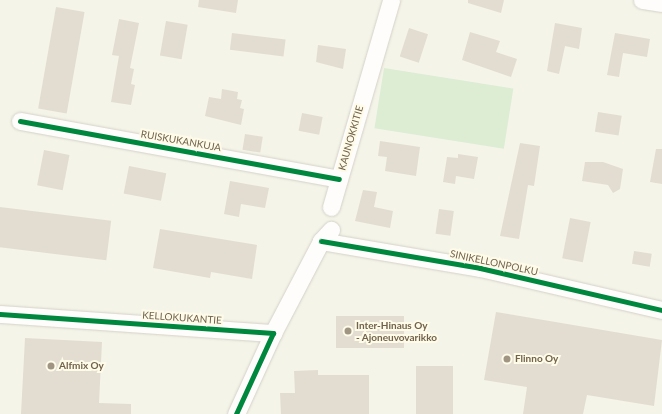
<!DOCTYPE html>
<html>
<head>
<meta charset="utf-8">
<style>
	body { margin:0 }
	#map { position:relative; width:662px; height:414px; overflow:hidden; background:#f5f4e9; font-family:Lato,sans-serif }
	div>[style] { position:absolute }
	.green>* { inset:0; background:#dcedd4; transform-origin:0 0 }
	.building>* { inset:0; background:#e2ddd0; transform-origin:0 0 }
	.roads { filter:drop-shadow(0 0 1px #d4d1c7) drop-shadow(0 0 1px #d4d1c7) }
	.street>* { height:17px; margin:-8.5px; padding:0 8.5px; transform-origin:8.5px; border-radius:8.5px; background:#fefdfc }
	.cycleway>* { height:5px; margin:-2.5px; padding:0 2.5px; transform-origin:2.5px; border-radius:2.5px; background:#00873e }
	.dots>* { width:11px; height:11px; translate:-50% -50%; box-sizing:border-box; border:2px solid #fefbe9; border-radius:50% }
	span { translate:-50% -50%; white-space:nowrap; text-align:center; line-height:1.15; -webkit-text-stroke:4px #fefbe9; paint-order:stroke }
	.street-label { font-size:10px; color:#72624a }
	.poi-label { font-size:10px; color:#72624a; font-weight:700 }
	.left { translate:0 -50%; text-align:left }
</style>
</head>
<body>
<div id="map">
	<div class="green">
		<div style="left:384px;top:68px;width:131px;height:61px;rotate:9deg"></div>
	</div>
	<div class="building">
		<div style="clip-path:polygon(199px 0,238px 0,236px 13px,198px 7px)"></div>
		<div style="clip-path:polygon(468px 0,504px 0,501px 13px,468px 3px)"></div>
		<div style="left:56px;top:7px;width:29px;height:103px;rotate:10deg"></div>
		<div style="clip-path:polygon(119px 19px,139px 23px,130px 68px,134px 69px,131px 84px,135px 85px,131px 105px,111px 102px,119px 56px,112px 55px)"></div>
		<div style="left:166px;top:21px;width:22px;height:35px;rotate:10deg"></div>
		<div style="clip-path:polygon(555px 23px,582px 28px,579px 49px,565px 46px,559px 74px,547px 71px)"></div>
		<div style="left:409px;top:28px;width:20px;height:30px;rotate:18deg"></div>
		<div style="clip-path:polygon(470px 32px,500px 41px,496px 52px,517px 59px,511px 77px,462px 60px)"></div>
		<div style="left:232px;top:33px;width:54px;height:17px;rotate:7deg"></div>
		<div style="clip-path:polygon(615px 33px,650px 39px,647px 57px,623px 53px,619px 77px,607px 75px)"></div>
		<div style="clip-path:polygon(318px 45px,346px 49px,343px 69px,316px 62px)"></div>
		<div style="clip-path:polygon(222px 89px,238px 92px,237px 99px,242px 100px,240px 108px,244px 109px,241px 125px,205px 116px,209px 97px,221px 99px)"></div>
		<div style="left:598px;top:112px;width:24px;height:20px;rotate:9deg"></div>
		<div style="left:302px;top:113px;width:21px;height:18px;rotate:11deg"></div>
		<div style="left:245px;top:134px;width:18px;height:16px;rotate:9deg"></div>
		<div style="clip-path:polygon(380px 141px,420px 147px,416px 176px,385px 171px,387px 157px,378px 156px)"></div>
		<div style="clip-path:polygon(520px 143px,540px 146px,534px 186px,528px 185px,519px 239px,500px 236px)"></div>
		<div style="clip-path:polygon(656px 149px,662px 149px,662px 184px,650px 182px)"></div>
		<div style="left:44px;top:150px;width:26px;height:36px;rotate:11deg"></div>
		<div style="clip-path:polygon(458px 154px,478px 157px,474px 179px,456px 176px,455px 184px,443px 182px,447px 157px,458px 158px)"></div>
		<div style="clip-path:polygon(585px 162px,603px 162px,623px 169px,620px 189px,613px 193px,608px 185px,582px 181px)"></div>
		<div style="left:129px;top:166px;width:38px;height:28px;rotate:11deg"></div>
		<div style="clip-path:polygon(230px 181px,269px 188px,265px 208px,241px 204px,239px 217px,224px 214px)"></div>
		<div style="clip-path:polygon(363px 190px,377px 192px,374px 207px,393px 211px,390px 228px,355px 221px)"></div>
		<div style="left:0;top:207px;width:112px;height:40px;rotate:7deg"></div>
		<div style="left:439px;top:209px;width:15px;height:25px;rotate:8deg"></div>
		<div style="left:570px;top:218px;width:21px;height:41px;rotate:11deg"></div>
		<div style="clip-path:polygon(160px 229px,257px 245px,252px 279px,211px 272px,210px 278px,153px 268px)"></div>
		<div style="left:634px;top:251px;width:18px;height:13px;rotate:9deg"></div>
		<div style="clip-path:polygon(496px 312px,662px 340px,654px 406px,587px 395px,583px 414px,523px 414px,527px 387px,484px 380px)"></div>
		<div style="left:404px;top:316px;width:32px;height:68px;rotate:90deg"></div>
		<div style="clip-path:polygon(25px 338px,102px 342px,99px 403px,131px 404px,131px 414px,21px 414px)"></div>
		<div style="left:416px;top:366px;width:37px;height:48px"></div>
		<div style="clip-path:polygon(318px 370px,318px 375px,369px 375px,369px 414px,281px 414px,280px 393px,295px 393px,294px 371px)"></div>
	</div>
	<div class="roads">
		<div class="street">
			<div style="left:642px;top:0;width:20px;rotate:9deg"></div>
			<div style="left:20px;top:121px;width:324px;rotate:10.3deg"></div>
			<div style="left:331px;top:207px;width:216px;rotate:-73.8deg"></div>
			<div style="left:321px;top:241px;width:161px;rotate:9.6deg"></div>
			<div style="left:480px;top:268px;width:187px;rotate:13deg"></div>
			<div style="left:0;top:314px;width:274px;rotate:4deg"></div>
			<div style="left:273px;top:333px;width:89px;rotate:114.6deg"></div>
			<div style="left:273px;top:333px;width:104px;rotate:-62.4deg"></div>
			<div style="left:321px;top:241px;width:15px;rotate:-48deg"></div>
		</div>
	</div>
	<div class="cycleway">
		<div style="left:20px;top:121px;width:324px;rotate:10.3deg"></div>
		<div style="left:321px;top:241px;width:161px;rotate:9.6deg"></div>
		<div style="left:480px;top:268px;width:187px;rotate:13deg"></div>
		<div style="left:0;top:314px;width:274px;rotate:4deg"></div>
		<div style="left:273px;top:333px;width:89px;rotate:114.6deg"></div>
	</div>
	<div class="dots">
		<div style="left:348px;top:331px;background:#a09582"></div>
		<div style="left:507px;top:359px;background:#a09582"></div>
		<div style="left:51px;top:366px;background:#a09582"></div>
	</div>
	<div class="street-label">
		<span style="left:351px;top:138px;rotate:-74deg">KAUNOKKITIE</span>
		<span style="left:181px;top:141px;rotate:10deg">RUISKUKANKUJA</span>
		<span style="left:494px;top:263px;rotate:12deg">SINIKELLONPOLKU</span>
		<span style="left:182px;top:318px;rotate:4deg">KELLOKUKANTIE</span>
	</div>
	<div class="poi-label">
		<span class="left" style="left:356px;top:331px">Inter-Hinaus Oy<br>- Ajoneuvovarikko</span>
		<span class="left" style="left:515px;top:359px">Flinno Oy</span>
		<span class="left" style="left:59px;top:366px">Alfmix Oy</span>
	</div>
</div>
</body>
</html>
